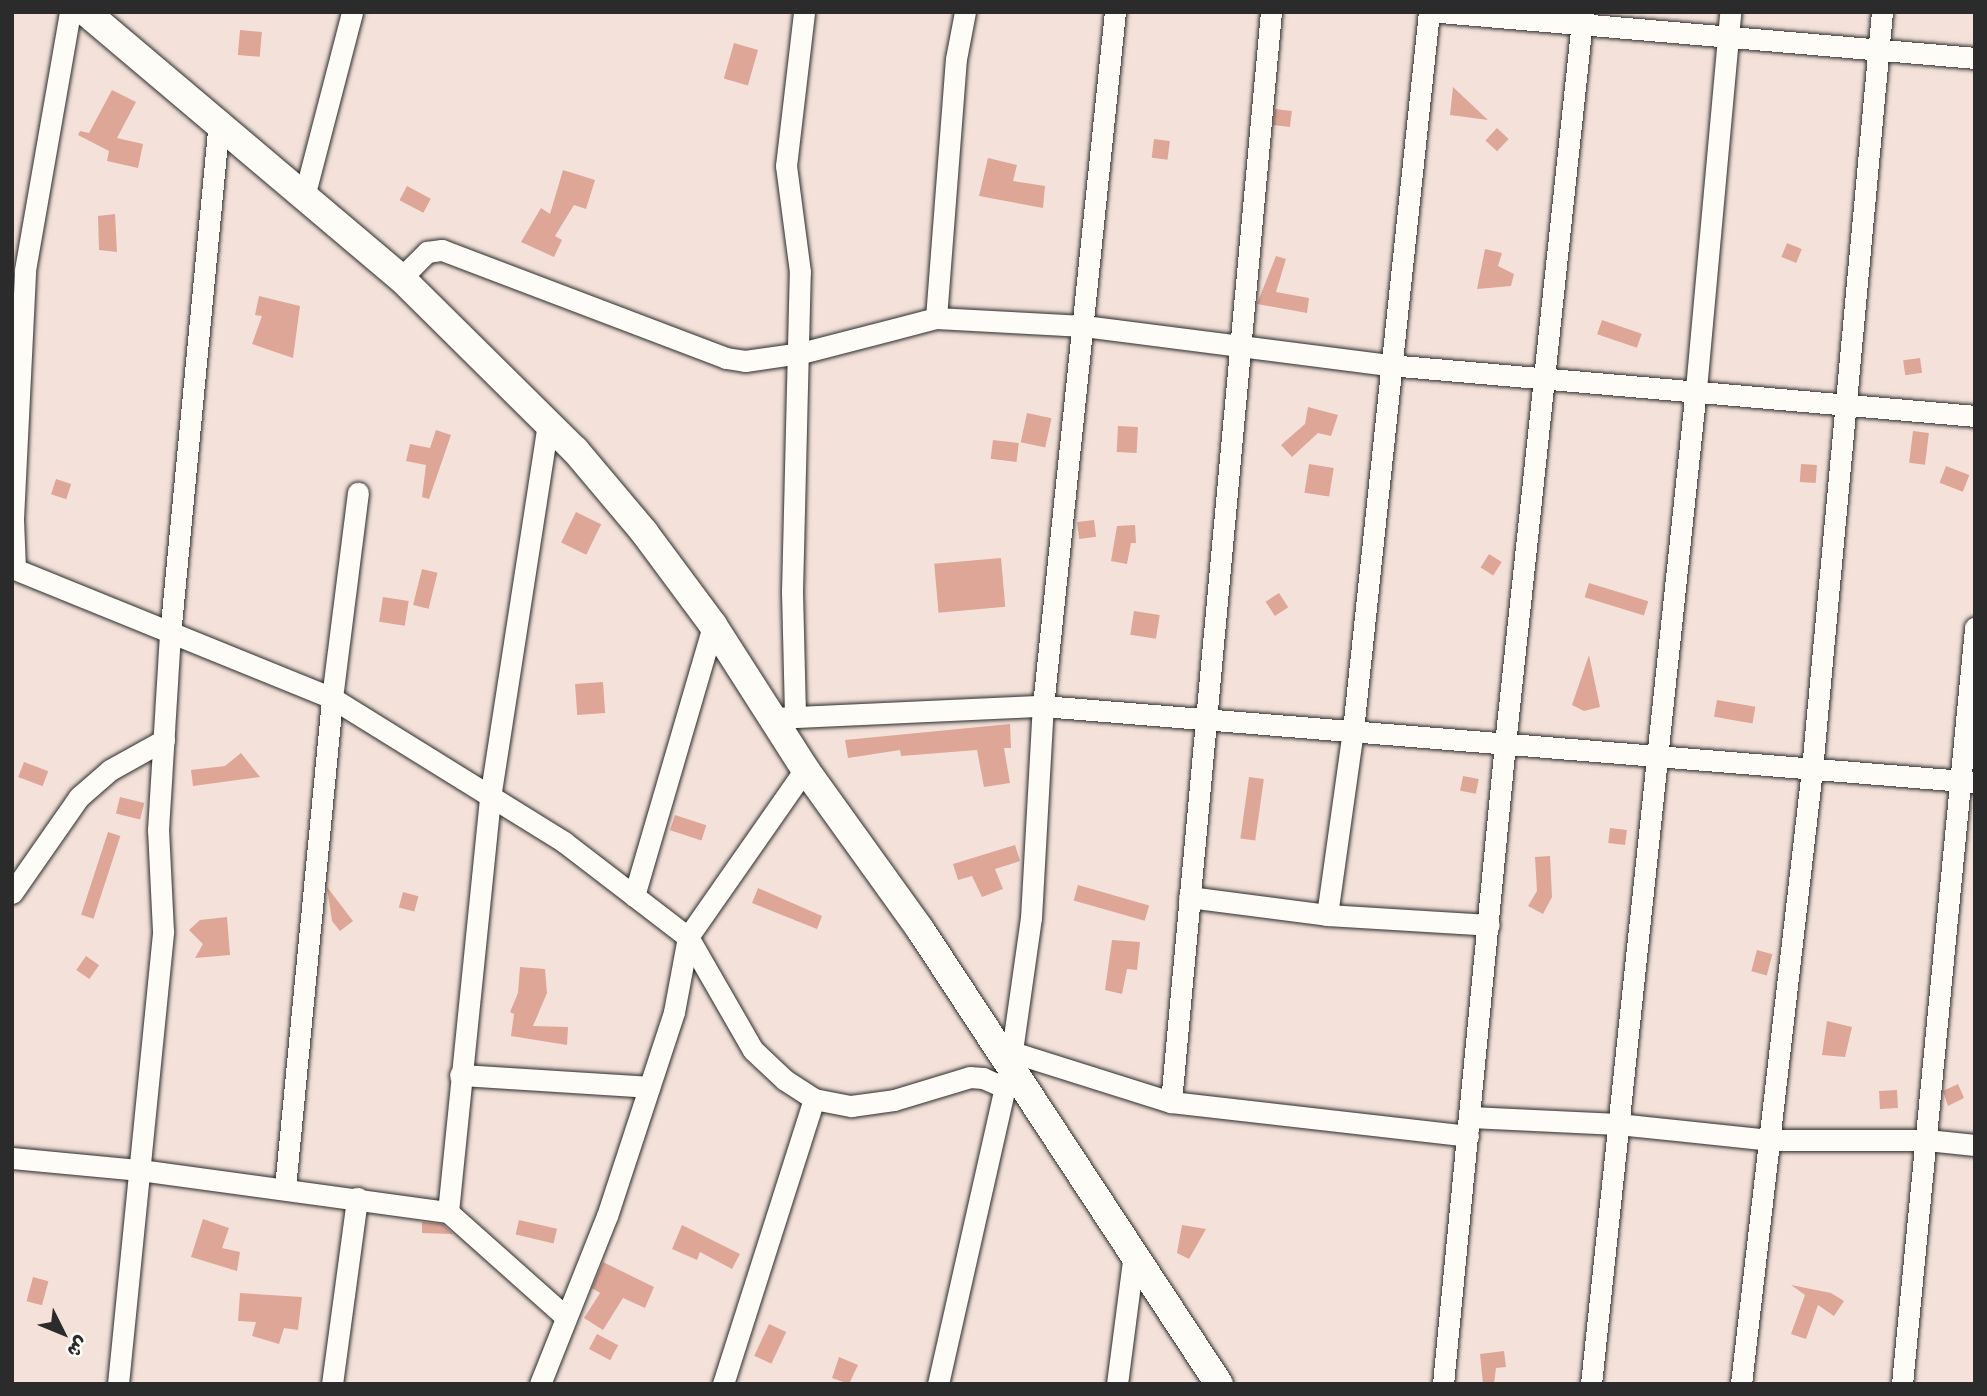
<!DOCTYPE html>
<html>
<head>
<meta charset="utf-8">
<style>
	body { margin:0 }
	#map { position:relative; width:1987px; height:1396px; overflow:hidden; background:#f4e2da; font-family:Mali,"Playpen Sans Arabic",sans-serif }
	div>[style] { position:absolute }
	.building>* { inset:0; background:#dea697; transform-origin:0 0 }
	.roads { filter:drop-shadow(0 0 2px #2b2b2b) drop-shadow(0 0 2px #2b2b2b) }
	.minor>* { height:21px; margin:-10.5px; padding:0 10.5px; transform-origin:10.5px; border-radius:10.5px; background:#fdfcf7 }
	.major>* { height:28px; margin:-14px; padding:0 14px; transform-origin:14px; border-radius:14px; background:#fdfcf7 }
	span { translate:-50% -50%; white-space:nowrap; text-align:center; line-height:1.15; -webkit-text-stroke:5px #fdfcf7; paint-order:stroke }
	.frame { position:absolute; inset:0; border:14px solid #2b2b2b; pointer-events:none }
	.north { position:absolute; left:28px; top:1298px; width:70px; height:70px; -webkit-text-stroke:5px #fdfcf7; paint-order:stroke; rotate:133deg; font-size:19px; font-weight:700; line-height:28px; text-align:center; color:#2b2b2b }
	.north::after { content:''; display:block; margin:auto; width:24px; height:32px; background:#2b2b2b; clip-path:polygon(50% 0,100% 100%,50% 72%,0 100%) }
</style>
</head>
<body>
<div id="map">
	<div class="building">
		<div style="left:240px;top:30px;width:22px;height:25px;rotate:5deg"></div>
		<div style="left:734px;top:43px;width:25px;height:37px;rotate:16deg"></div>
		<div style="clip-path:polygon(1453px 87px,1488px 120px,1450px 115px)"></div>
		<div style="clip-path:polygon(112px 90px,136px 102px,117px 138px,143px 144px,138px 168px,107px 161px,109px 151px,78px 135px,80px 131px,89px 133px)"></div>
		<div style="left:1275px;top:109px;width:17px;height:16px;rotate:7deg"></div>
		<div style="left:1497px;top:128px;width:16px;height:17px;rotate:43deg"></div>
		<div style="left:1154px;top:139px;width:16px;height:19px;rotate:7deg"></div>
		<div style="clip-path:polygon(988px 158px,1017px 165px,1013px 181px,1045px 186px,1043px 208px,979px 196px)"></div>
		<div style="clip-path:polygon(563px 170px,595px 180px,586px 209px,574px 205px,555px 236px,562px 240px,554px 257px,521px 242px,541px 208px,550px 214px)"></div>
		<div style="left:407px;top:186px;width:27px;height:16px;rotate:28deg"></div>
		<div style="clip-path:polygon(115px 214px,117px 252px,99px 250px,98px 216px)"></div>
		<div style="left:1787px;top:243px;width:16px;height:15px;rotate:22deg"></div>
		<div style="clip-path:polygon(1485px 249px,1502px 253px,1498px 266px,1514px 274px,1511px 286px,1477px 289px)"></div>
		<div style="clip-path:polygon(1276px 256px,1286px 259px,1276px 292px,1309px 298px,1307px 313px,1257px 304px)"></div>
		<div style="clip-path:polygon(259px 296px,300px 306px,293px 358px,252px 344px,262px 316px,255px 315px)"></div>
		<div style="left:1602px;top:320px;width:42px;height:15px;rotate:19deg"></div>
		<div style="left:1920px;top:358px;width:15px;height:17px;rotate:82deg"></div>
		<div style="clip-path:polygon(1308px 407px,1338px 415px,1331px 436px,1318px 433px,1292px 457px,1281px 445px,1305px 424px)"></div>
		<div style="left:1027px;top:413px;width:25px;height:30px;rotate:12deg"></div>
		<div style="left:1118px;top:426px;width:20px;height:26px;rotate:3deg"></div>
		<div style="clip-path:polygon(436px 430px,451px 435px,429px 499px,422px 497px,426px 465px,406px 461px,410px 444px,430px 448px)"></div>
		<div style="left:1913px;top:431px;width:16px;height:32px;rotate:7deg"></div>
		<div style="left:993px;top:440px;width:26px;height:19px;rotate:7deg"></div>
		<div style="left:1309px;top:464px;width:25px;height:29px;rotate:9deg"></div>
		<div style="left:1801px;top:464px;width:16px;height:18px;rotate:4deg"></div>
		<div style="left:1946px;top:466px;width:25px;height:18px;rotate:21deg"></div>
		<div style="left:56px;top:479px;width:16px;height:16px;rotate:18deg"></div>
		<div style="left:576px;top:512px;width:28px;height:34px;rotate:26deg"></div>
		<div style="left:1094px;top:520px;width:17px;height:17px;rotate:83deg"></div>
		<div style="clip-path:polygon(1135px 525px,1136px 543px,1131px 543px,1127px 564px,1111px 561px,1117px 526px)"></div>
		<div style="left:1489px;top:554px;width:15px;height:16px;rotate:32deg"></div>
		<div style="left:1001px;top:558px;width:49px;height:67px;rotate:85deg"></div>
		<div style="left:422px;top:569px;width:16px;height:37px;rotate:14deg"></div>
		<div style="left:1589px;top:583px;width:62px;height:15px;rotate:17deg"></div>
		<div style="left:1279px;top:593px;width:17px;height:16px;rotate:57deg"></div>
		<div style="left:383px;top:597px;width:26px;height:25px;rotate:9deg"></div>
		<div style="left:1134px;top:611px;width:26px;height:24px;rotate:9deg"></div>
		<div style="clip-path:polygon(1589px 655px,1600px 707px,1584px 711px,1572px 705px)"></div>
		<div style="left:603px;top:682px;width:31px;height:28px;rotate:86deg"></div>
		<div style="left:1717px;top:700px;width:39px;height:17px;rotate:10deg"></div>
		<div style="clip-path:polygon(1010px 724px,1011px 748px,1004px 748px,1010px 783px,984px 787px,977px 750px,901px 756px,900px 750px,848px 758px,845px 740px)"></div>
		<div style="clip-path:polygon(241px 753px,260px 777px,193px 786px,191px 770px,225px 766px)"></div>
		<div style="left:24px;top:762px;width:26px;height:16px;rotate:21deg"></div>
		<div style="left:1463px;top:776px;width:16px;height:15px;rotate:11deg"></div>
		<div style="left:1249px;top:777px;width:15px;height:62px;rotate:8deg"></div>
		<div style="left:120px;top:797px;width:25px;height:17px;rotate:14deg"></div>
		<div style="left:675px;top:815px;width:33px;height:16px;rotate:18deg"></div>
		<div style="left:1610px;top:828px;width:17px;height:15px;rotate:7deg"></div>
		<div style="left:108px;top:832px;width:13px;height:87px;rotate:18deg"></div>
		<div style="clip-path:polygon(1015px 845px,1020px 861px,995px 869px,1003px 889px,982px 897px,972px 876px,958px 880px,953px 864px)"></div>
		<div style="clip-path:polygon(1550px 856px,1552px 897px,1543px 914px,1528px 906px,1537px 891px,1535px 857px)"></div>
		<div style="left:1078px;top:885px;width:74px;height:16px;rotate:16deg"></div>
		<div style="clip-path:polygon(327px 887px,353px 921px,340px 931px,332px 921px)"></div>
		<div style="clip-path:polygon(758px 888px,822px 916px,817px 929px,752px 903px)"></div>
		<div style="left:403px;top:892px;width:16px;height:16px;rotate:15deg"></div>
		<div style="clip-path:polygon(227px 917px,230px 955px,195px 958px,203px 944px,189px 930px,200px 920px)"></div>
		<div style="clip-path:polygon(1112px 940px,1140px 942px,1137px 970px,1127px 969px,1122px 994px,1105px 990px)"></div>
		<div style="left:1757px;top:950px;width:16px;height:22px;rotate:15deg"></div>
		<div style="left:86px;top:956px;width:16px;height:17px;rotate:35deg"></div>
		<div style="clip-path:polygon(520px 967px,545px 969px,547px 993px,533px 1026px,568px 1027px,567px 1045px,511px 1036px,514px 1014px,510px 1012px,518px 993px)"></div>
		<div style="clip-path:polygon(1827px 1021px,1852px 1027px,1845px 1057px,1822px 1055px)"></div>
		<div style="clip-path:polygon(1958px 1084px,1964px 1098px,1948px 1106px,1943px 1091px)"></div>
		<div style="left:1897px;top:1090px;width:18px;height:18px;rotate:87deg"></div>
		<div style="clip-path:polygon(203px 1219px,229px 1228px,222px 1248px,240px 1252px,237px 1271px,191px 1257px)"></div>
		<div style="left:519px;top:1220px;width:39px;height:15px;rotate:13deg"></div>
		<div style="clip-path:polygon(422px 1222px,442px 1224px,453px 1234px,422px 1233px)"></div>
		<div style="clip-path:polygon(682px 1225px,740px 1254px,732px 1269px,700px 1252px,697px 1260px,672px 1249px)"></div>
		<div style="clip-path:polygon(1182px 1225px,1206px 1229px,1189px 1259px,1177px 1253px)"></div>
		<div style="clip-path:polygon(603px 1262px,654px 1287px,645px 1308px,623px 1298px,603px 1330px,584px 1318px,600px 1293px,592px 1288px)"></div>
		<div style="left:33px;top:1277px;width:16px;height:25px;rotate:15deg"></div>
		<div style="clip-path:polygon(1791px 1285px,1831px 1293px,1844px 1301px,1834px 1316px,1818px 1305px,1806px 1339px,1791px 1334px,1805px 1295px)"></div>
		<div style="clip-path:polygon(240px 1293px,302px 1297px,298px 1330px,284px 1328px,279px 1344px,252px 1336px,256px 1322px,238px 1321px)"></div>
		<div style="left:769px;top:1324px;width:19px;height:35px;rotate:25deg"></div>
		<div style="left:597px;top:1334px;width:24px;height:17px;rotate:28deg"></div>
		<div style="clip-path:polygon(1504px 1351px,1506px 1367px,1496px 1368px,1494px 1384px,1483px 1384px,1480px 1354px)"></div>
		<div style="clip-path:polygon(839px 1357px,858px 1365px,849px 1384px,832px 1378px)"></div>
	</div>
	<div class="roads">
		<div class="minor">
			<div style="left:1440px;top:12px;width:537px;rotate:4.91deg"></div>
			<div style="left:305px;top:193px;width:187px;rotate:-75.4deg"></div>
			<div style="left:401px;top:278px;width:37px;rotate:-45deg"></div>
			<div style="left:427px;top:252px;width:15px;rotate:-8deg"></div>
			<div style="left:442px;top:250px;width:304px;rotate:20.8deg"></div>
			<div style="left:726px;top:358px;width:19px;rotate:9deg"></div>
			<div style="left:745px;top:361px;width:57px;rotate:-8.1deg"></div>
			<div style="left:801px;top:353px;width:139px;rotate:-14.5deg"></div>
			<div style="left:936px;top:318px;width:148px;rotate:3.1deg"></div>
			<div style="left:1084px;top:326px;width:307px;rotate:7.3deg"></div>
			<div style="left:1389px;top:365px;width:588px;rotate:4.97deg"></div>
			<div style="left:936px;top:318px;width:260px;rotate:-85.6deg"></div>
			<div style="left:956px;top:59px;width:48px;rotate:-79.2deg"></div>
			<div style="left:12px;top:568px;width:345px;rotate:22.1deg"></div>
			<div style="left:332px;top:698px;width:273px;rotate:31.8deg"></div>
			<div style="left:564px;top:842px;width:156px;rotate:37.5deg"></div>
			<div style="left:688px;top:937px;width:130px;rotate:60.1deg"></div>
			<div style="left:753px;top:1050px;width:44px;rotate:43.2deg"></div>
			<div style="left:785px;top:1080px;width:35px;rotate:33deg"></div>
			<div style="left:814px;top:1099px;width:38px;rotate:11deg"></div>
			<div style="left:851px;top:1106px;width:43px;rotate:-7.9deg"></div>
			<div style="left:894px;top:1100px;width:79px;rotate:-16.8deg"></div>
			<div style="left:970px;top:1077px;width:13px;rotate:4deg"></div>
			<div style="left:983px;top:1078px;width:24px;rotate:24deg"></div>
			<div style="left:15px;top:569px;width:50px;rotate:-92.3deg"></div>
			<div style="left:13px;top:519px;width:249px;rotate:-87.2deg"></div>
			<div style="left:25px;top:270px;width:262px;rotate:-80.1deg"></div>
			<div style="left:795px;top:714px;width:122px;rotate:-91.4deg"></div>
			<div style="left:792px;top:592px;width:320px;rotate:-88.6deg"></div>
			<div style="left:800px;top:272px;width:107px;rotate:-97.5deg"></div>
			<div style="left:786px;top:166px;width:155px;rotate:-83.3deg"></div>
			<div style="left:774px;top:718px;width:269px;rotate:-2.6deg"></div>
			<div style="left:1043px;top:706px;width:935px;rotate:4.66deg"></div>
			<div style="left:12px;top:893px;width:117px;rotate:-55.1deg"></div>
			<div style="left:79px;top:797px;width:41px;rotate:-41.1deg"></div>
			<div style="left:110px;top:770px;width:62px;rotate:-29.1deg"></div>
			<div style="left:634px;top:896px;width:282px;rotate:-73.7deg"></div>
			<div style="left:1189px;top:897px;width:139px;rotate:7.4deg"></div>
			<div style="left:1327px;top:915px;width:162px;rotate:3.5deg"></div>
			<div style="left:1327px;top:915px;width:187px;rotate:-82deg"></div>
			<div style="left:1353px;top:730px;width:722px;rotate:-83.96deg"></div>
			<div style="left:1012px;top:1052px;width:167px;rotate:17.5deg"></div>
			<div style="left:1171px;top:1102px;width:299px;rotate:6.5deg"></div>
			<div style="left:460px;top:1075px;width:189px;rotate:3.6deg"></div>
			<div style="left:1171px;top:1102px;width:1095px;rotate:-84.76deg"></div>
			<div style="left:1470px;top:1117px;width:148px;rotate:2.7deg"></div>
			<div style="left:1618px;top:1124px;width:152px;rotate:6deg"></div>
			<div style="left:1769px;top:1140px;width:158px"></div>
			<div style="left:1927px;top:1140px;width:48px;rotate:5.9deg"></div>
			<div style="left:12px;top:1158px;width:129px;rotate:5.4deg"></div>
			<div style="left:140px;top:1170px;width:311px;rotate:7.8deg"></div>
			<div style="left:448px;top:1212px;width:158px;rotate:41.7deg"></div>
			<div style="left:285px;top:1188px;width:492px;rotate:-84.5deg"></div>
			<div style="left:332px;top:698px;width:207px;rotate:-82.8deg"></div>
			<div style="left:448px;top:1212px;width:416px;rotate:-84.2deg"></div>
			<div style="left:490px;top:798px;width:380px;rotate:-81.2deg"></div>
			<div style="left:118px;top:1384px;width:455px;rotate:-84.3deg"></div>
			<div style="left:163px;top:931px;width:101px;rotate:-92.8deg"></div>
			<div style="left:158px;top:830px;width:195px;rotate:-86.5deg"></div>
			<div style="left:170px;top:635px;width:517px;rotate:-84.56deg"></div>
			<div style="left:332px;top:1384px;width:188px;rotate:-82.3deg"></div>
			<div style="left:540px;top:1384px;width:181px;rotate:-68.3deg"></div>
			<div style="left:607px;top:1216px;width:215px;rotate:-71.8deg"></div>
			<div style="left:674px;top:1012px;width:76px;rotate:-79.4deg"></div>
			<div style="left:688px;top:937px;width:205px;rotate:-55.1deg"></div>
			<div style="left:723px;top:1384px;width:299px;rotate:-72.3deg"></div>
			<div style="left:938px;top:1384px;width:327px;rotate:-77.3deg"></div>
			<div style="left:1010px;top:1065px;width:148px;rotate:-81.9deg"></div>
			<div style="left:1031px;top:918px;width:212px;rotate:-86.8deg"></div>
			<div style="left:1043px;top:706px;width:698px;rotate:-84.08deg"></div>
			<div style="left:1117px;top:1384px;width:132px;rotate:-82.6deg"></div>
			<div style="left:1443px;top:1384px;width:643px;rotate:-84.47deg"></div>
			<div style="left:1505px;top:744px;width:736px;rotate:-83.92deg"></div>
			<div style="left:1591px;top:1384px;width:1001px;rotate:-83.98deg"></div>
			<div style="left:1696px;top:389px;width:379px;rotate:-84.8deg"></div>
			<div style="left:1741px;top:1384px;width:619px;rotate:-83.41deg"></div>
			<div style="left:1812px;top:769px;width:760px;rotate:-84.72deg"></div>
			<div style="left:1902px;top:1384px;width:760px;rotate:-84.48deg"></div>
		</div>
		<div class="major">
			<div style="left:86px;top:12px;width:412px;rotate:40.2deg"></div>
			<div style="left:401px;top:278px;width:245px;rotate:44.7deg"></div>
			<div style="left:575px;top:450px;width:107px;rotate:49.9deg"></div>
			<div style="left:644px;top:532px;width:116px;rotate:53.4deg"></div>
			<div style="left:713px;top:625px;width:171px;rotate:57.4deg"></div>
			<div style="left:805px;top:769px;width:197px;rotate:54.3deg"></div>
			<div style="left:920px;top:929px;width:544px;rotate:56.69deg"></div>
		</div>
	</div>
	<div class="frame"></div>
	<div class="north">ش</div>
</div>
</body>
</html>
